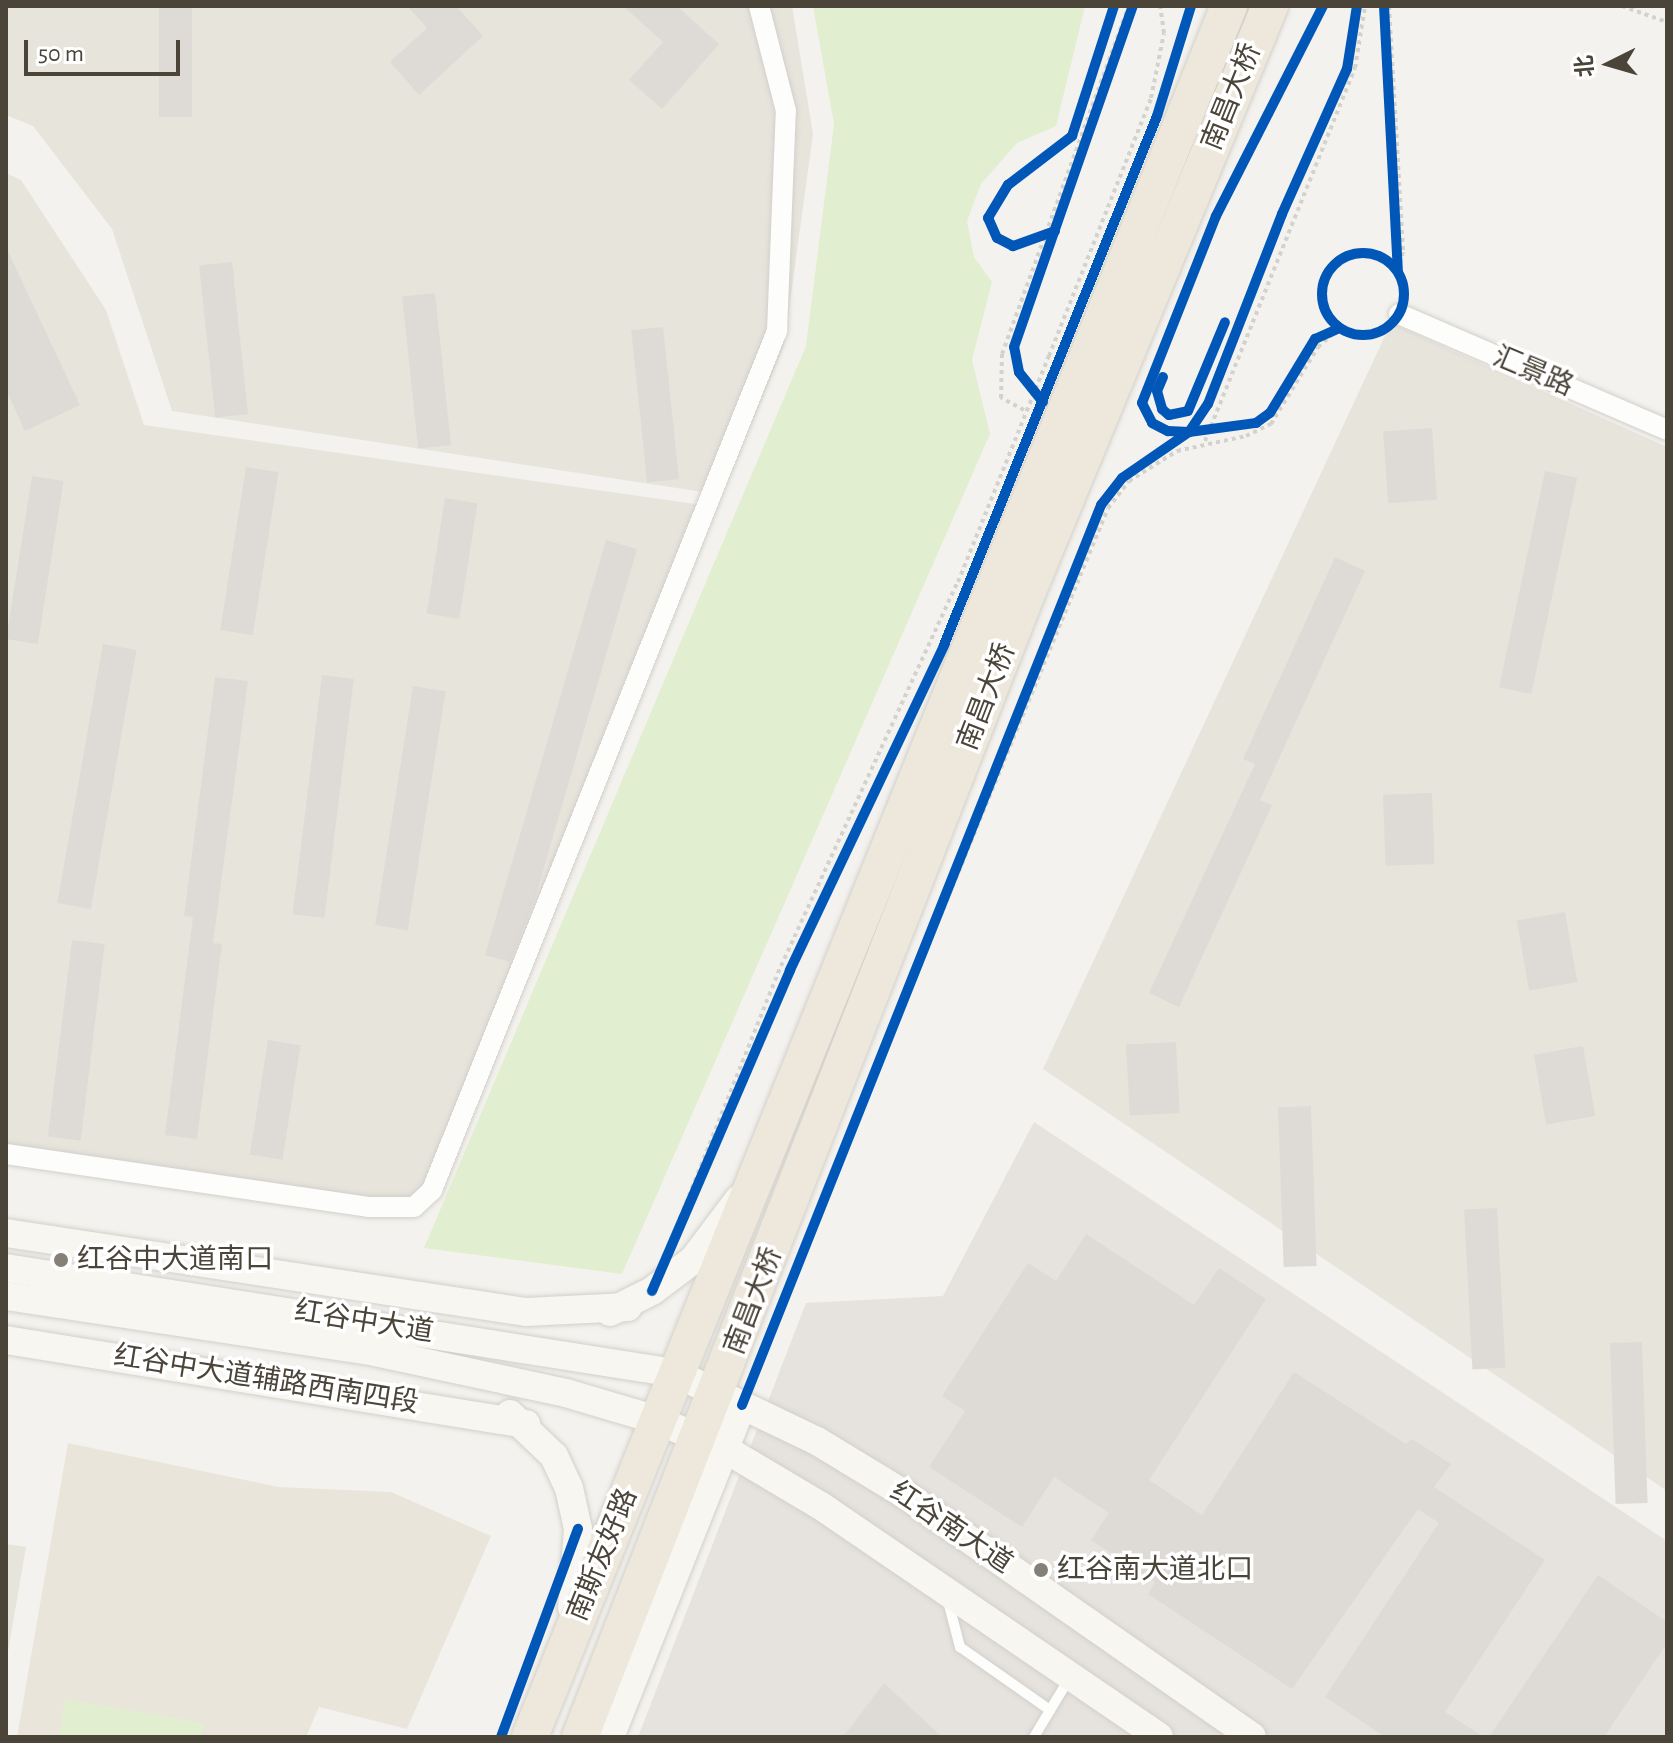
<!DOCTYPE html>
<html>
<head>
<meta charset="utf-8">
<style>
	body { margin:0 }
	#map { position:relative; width:1673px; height:1743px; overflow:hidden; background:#f4f2ee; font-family:"Alegreya Sans","Noto Sans SC",sans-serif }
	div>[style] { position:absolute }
	.residential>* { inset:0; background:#e7e4dc }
	.industrial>* { inset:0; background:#e6e2de }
	.education>* { inset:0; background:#eae5da }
	.green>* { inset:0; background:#e1eecf }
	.building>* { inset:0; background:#dedbd6; transform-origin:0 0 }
	.path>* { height:4px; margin-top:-2px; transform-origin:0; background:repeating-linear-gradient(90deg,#d3d2cc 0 4px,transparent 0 8px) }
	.roads { filter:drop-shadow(0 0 2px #d2d0cb) drop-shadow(0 0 2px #d2d0cb) }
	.lane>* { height:10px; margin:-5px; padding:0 5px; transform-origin:5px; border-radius:5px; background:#fdfdfc }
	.street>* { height:20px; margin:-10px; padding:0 10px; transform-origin:10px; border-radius:10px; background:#fdfdfc }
	.secondary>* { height:28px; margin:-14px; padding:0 14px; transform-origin:14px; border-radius:14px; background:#f7f6f1 }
	.highway>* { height:36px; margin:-18px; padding:0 18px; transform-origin:18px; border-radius:18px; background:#ede8db }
	.cycleway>* { height:10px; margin:-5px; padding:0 5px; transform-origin:5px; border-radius:5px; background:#0057b8 }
	.cycleway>.ring { margin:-5px; padding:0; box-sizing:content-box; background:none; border:10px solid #0057b8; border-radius:50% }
	.dots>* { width:22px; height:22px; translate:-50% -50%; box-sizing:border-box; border:4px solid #fff; border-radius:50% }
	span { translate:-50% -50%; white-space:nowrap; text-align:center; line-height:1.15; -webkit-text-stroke:7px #fff; paint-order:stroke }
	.street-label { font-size:28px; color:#4b4439 }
	.poi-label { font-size:28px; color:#4b4439 }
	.left { translate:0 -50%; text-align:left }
	.frame { position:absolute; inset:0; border:8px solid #4b4439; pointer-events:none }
	.north { position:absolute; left:1569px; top:24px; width:80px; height:80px; -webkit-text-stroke:6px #fff; paint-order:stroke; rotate:265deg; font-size:22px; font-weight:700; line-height:32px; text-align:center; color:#4b4439 }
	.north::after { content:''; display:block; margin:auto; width:28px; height:36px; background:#4b4439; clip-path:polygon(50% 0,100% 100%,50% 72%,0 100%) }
	.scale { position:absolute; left:24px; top:40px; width:156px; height:36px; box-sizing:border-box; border:4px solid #4b4439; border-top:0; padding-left:10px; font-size:24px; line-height:28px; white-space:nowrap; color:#4b4439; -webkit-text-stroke:6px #fff; paint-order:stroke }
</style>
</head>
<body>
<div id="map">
	<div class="residential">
		<div style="clip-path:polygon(6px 6px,792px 6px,813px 134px,784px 346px,722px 495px,172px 411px,112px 229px,33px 126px,6px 115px)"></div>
		<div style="clip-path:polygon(6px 173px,21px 180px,106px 310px,144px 425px,716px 507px,424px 1213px,6px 1155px)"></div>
		<div style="clip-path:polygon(1391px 323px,1667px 447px,1667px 1491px,1043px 1069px)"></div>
		<div style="clip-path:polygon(6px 1544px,26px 1547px,6px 1663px)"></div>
	</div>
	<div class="industrial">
		<div style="clip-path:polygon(1034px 1122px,1667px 1541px,1667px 1737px,638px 1737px,806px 1303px,943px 1296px)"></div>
	</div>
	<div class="education">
		<div style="clip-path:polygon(68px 1443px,279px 1487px,391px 1492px,491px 1536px,407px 1729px,319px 1707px,306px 1737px,17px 1737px)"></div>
	</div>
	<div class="green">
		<div style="clip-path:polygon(813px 6px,1085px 6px,1056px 126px,1017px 143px,981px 184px,967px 221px,974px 257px,992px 282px,972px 360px,990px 434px,622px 1274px,424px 1248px,806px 346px,834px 124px)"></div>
		<div style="clip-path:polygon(65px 1699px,205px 1723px,202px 1737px,59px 1737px)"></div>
	</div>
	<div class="building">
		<div style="left:159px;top:6px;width:33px;height:111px"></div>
		<div style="clip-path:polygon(407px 6px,456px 6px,483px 36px,419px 95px,390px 62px,427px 28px)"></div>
		<div style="clip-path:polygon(623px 6px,677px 6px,719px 44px,662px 109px,629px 80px,663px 42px)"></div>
		<div style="clip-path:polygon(6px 247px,80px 405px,25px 431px,6px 390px)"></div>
		<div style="left:232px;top:262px;width:153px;height:33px;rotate:84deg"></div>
		<div style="left:435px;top:293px;width:153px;height:33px;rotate:84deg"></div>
		<div style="left:663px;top:327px;width:153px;height:32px;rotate:84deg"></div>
		<div style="left:1432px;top:428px;width:72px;height:49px;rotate:86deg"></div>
		<div style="left:246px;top:467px;width:33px;height:165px;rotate:9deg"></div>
		<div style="left:1545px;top:471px;width:33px;height:221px;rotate:12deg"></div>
		<div style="left:32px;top:476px;width:32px;height:165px;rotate:9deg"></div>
		<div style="left:445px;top:498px;width:33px;height:117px;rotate:9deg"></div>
		<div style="clip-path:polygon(606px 540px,637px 549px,535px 898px,510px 962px,485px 955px)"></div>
		<div style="clip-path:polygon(1335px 557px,1365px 571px,1260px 800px,1272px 805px,1179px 1007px,1149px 993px,1255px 764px,1243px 759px)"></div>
		<div style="left:103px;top:644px;width:34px;height:263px;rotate:10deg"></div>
		<div style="left:322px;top:675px;width:32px;height:241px;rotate:7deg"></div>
		<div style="clip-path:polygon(215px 677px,248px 681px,213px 943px,222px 944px,197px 1139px,165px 1135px,193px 917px,184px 916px)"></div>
		<div style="left:413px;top:686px;width:33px;height:242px;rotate:9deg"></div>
		<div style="left:1432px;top:793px;width:71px;height:49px;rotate:88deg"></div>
		<div style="left:1565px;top:912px;width:71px;height:49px;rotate:80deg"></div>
		<div style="left:72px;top:940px;width:33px;height:198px;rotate:7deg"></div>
		<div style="left:268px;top:1040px;width:33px;height:116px;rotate:9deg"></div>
		<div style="left:1176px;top:1042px;width:71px;height:50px;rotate:87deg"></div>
		<div style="left:1583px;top:1046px;width:71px;height:50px;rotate:80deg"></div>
		<div style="left:1311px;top:1106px;width:160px;height:33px;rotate:88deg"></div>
		<div style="left:1497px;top:1208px;width:160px;height:33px;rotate:87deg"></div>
		<div style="clip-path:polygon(1086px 1234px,1194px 1305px,1219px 1268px,1266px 1299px,1149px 1480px,1202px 1515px,1294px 1372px,1406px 1444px,1412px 1439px,1451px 1464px,1434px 1487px,1545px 1560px,1445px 1712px,1484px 1737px,1385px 1737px,1325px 1697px,1439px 1523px,1418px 1509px,1292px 1689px,1148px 1594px,1155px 1582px,1091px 1540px,1109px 1513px,1054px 1477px,1022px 1527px,929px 1467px,965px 1411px,942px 1396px,1028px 1263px,1056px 1281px)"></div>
		<div style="left:1642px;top:1342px;width:161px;height:32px;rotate:88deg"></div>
		<div style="clip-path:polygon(1598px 1575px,1667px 1622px,1667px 1643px,1604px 1737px,1489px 1737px)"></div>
		<div style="clip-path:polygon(884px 1683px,942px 1737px,843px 1737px)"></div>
	</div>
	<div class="path">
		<div style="left:1389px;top:6px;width:246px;rotate:86.7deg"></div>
		<div style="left:1403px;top:252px;width:20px;rotate:105deg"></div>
		<div style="left:1622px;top:6px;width:48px;rotate:19.6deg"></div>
		<div style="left:1024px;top:410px;width:26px;rotate:-152deg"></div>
		<div style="left:1001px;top:398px;width:44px;rotate:-88.7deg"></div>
		<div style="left:1002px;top:354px;width:370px;rotate:-70deg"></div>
		<div style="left:1205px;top:441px;width:402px;rotate:-68.1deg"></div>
		<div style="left:1355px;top:68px;width:63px;rotate:-80.8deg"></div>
		<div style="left:668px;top:1248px;width:304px;rotate:-68.2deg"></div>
		<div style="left:781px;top:966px;width:423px;rotate:-65.3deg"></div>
		<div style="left:958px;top:582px;width:244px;rotate:-68.1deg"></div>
		<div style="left:1049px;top:356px;width:277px;rotate:-68.4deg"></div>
		<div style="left:1151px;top:98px;width:66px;rotate:-78.7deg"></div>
		<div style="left:1164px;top:33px;width:27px;rotate:-98deg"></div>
		<div style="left:782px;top:1301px;width:857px;rotate:-67.65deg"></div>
		<div style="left:1108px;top:508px;width:34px;rotate:-52deg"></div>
		<div style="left:1129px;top:481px;width:57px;rotate:-32deg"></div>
		<div style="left:1177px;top:451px;width:71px;rotate:-12.3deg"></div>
		<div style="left:1246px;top:436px;width:28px;rotate:-26deg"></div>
		<div style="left:1271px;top:424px;width:90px;rotate:-58.6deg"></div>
		<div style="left:1318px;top:347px;width:29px;rotate:-41deg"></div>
	</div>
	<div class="roads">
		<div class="lane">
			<div style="left:948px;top:1601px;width:48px;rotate:75.4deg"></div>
			<div style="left:960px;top:1647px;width:110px;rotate:35deg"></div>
			<div style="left:1034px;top:1737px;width:70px;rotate:-59deg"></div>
		</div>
		<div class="street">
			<div style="left:1399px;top:314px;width:292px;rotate:23.4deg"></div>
			<div style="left:6px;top:1154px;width:366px;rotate:8.3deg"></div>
			<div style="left:368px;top:1207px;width:46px"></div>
			<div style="left:414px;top:1207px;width:25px;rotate:-43deg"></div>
			<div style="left:432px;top:1190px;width:926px;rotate:-68.12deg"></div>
			<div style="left:777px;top:331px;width:220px;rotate:-87.7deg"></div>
			<div style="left:786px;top:111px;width:108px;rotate:-104.4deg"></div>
		</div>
		<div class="secondary">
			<div style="left:6px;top:1233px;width:526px;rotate:8.64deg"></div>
			<div style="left:526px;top:1312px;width:102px;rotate:-2.8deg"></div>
			<div style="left:6px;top:1268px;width:677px;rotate:8.92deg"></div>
			<div style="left:675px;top:1373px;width:157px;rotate:25.6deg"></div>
			<div style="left:817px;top:1441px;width:102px;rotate:31.3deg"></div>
			<div style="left:904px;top:1494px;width:424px;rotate:34.9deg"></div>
			<div style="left:6px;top:1296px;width:373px;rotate:8.6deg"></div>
			<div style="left:375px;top:1352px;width:195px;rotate:12.1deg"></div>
			<div style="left:566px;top:1393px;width:95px;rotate:16.5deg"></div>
			<div style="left:657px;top:1420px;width:74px;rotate:23.1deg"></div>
			<div style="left:725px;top:1449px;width:112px;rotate:30.7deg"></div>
			<div style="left:821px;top:1506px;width:409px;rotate:34.3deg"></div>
			<div style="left:610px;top:1312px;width:47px;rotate:-26.6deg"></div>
			<div style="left:652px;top:1291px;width:51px;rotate:-37.1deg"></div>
			<div style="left:693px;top:1260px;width:76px;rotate:-53deg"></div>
			<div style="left:6px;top:1340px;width:527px;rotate:9.18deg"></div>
			<div style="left:510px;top:1414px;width:61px;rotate:43.7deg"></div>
			<div style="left:554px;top:1456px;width:35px;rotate:65deg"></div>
			<div style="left:569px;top:1488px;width:42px;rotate:77.6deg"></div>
			<div style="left:578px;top:1529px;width:79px;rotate:94.3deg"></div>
			<div style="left:610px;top:1737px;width:357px;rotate:-68.3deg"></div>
		</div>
		<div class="highway">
			<div style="left:530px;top:1737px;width:1867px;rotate:-68.01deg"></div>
			<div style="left:580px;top:1737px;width:1236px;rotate:-68.65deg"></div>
			<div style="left:1030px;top:586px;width:628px;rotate:-67.52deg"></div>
		</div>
	</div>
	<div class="cycleway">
		<div style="left:1323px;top:6px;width:236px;rotate:117deg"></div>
		<div style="left:1216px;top:216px;width:201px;rotate:111.6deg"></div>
		<div style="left:1142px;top:403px;width:22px;rotate:63deg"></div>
		<div style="left:1152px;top:423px;width:18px;rotate:27deg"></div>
		<div style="left:1168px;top:431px;width:21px;rotate:3deg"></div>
		<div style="left:1189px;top:432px;width:34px;rotate:-56deg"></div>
		<div style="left:1208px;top:404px;width:204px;rotate:-68.7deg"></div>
		<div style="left:1282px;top:214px;width:159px;rotate:-65.9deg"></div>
		<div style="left:1347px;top:69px;width:64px;rotate:-81deg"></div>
		<div style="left:1384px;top:6px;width:265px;rotate:87deg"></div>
		<div style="left:1055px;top:231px;width:45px;rotate:160.3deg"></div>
		<div style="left:1013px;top:246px;width:18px;rotate:-153deg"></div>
		<div style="left:997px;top:238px;width:22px;rotate:-114deg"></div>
		<div style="left:988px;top:218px;width:39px;rotate:-59deg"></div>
		<div style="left:1008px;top:185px;width:81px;rotate:-37.4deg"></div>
		<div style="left:1072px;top:136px;width:137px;rotate:-72.1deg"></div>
		<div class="ring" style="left:1322px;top:253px;width:72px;height:72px"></div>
		<div style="left:1163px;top:377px;width:15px;rotate:113deg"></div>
		<div style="left:1157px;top:391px;width:19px;rotate:74deg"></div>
		<div style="left:1162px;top:409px;width:9px;rotate:41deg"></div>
		<div style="left:1169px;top:415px;width:19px;rotate:-12deg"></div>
		<div style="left:1188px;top:411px;width:96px;rotate:-67.4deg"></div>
		<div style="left:1043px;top:402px;width:38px;rotate:-129deg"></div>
		<div style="left:1019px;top:372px;width:25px;rotate:-101deg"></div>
		<div style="left:1014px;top:347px;width:361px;rotate:-70.8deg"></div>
		<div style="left:652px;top:1291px;width:349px;rotate:-66.7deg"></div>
		<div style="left:790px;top:970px;width:360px;rotate:-64.6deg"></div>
		<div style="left:944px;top:645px;width:570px;rotate:-68.07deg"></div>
		<div style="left:1157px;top:116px;width:115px;rotate:-72.8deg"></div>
		<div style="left:742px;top:1405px;width:969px;rotate:-68.25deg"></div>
		<div style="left:1101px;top:505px;width:34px;rotate:-52deg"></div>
		<div style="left:1122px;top:478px;width:81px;rotate:-34.5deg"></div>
		<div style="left:1189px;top:432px;width:68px;rotate:-7.7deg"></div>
		<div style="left:1256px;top:423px;width:17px;rotate:-36deg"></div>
		<div style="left:1270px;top:413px;width:87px;rotate:-58.7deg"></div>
		<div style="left:1315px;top:339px;width:27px;rotate:-24deg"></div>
		<div style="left:501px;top:1737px;width:222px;rotate:-69.7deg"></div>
	</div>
	<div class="dots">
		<div style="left:61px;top:1260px;background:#868178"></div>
		<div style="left:1041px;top:1570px;background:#868178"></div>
	</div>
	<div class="street-label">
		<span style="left:1232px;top:97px;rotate:-68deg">南昌大桥</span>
		<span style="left:1533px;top:372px;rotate:23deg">汇景路</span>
		<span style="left:987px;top:697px;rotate:-69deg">南昌大桥</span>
		<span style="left:754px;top:1301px;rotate:-69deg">南昌大桥</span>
		<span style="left:364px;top:1322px;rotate:9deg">红谷中大道</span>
		<span style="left:266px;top:1380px;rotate:9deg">红谷中大道辅路西南四段</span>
		<span style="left:951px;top:1528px;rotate:34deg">红谷南大道</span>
		<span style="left:603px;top:1555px;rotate:-68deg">南斯友好路</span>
	</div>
	<div class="poi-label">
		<span class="left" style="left:77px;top:1260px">红谷中大道南口</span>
		<span class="left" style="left:1057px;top:1570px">红谷南大道北口</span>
	</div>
	<div class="frame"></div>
	<div class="north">北</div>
	<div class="scale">50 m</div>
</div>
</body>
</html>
